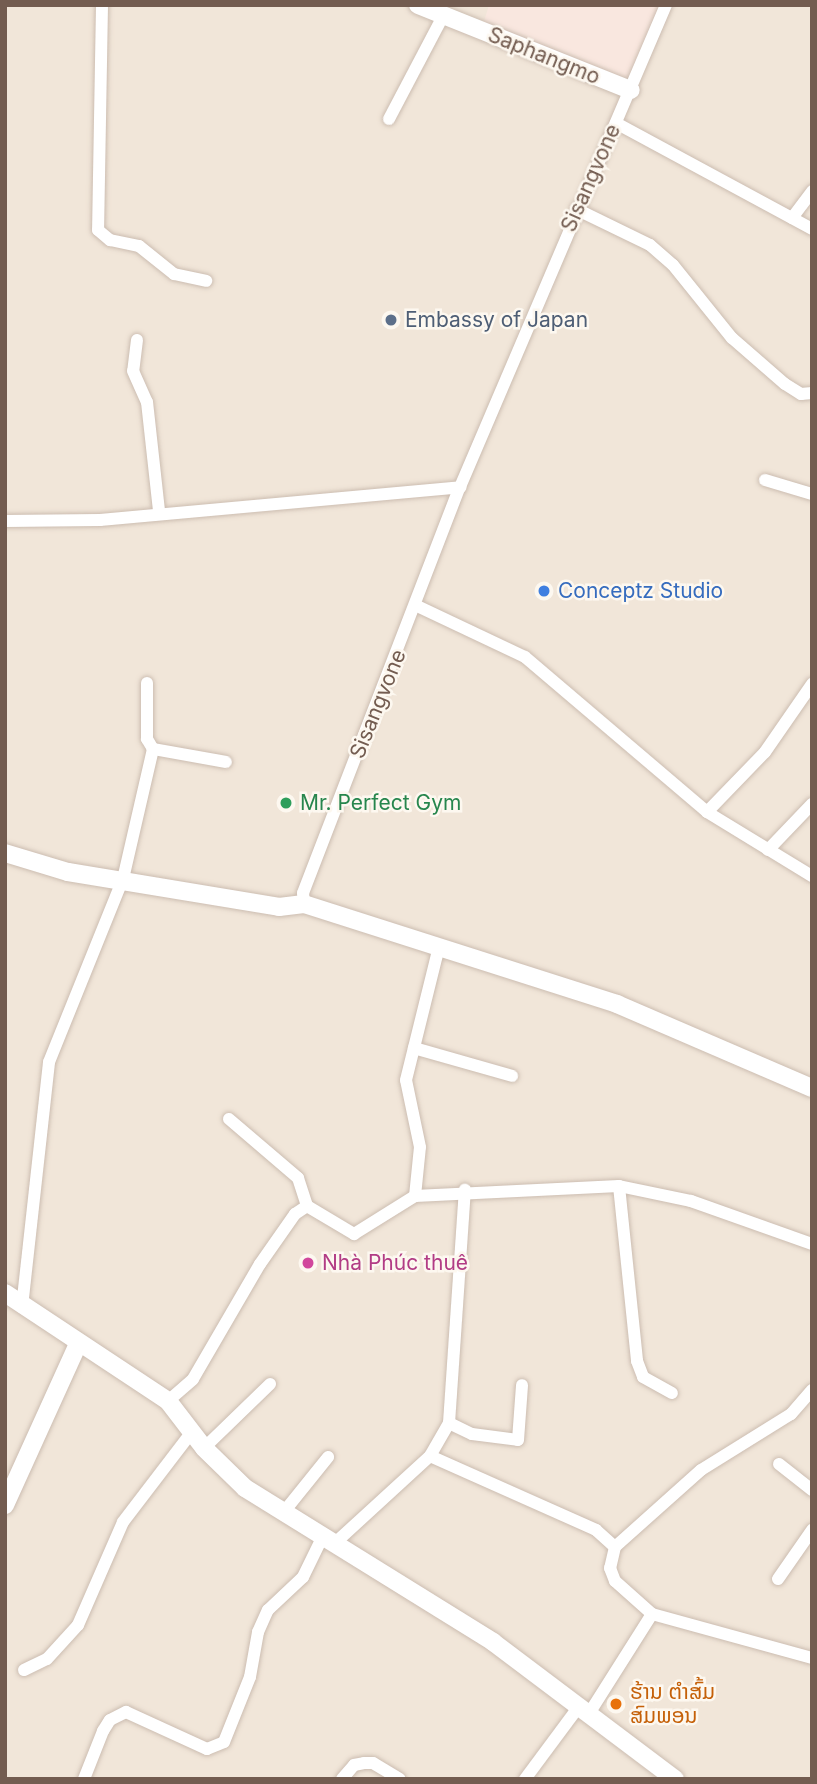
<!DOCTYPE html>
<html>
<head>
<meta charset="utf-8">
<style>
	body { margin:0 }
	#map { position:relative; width:817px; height:1784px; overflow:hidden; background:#fbf4ea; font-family:Inter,"Noto Sans Lao",sans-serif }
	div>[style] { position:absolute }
	.residential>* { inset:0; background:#f1e6d9; transform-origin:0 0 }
	.commercial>* { inset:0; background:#f9e7df }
	.roads { filter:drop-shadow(0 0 2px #ccbdb1) drop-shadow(0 0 2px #ccbdb1) }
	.street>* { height:12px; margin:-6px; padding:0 6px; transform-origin:6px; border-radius:6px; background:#fff }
	.secondary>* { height:18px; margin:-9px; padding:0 9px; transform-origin:9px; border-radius:9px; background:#fff }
	.dots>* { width:19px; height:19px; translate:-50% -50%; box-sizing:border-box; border:4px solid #fdf8f0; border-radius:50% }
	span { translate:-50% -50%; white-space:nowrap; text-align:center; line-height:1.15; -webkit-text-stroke:5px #fdf8f0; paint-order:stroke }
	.street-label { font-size:21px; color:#735c50 }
	.service-label { font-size:21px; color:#4e5e75 }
	.left { translate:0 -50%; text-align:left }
	.shop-label { font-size:21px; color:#366cbe }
	.leisure-label { font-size:21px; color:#27864d }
	.hotel-label { font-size:21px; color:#b23c85 }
	.food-label { font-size:21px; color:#c56008 }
	.frame { position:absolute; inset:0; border:7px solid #735c50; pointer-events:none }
</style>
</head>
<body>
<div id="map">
	<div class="residential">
		<div style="left:5px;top:5px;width:807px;height:1774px"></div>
	</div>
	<div class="commercial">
		<div style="clip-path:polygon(489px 5px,661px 5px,630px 85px,482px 28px)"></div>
	</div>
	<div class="roads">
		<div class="street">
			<div style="left:102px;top:5px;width:225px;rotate:91deg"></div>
			<div style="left:98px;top:230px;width:16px;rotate:40deg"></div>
			<div style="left:110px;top:240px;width:30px;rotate:12deg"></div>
			<div style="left:139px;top:246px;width:45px;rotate:38.7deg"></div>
			<div style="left:174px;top:274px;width:33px;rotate:12deg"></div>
			<div style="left:389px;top:119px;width:116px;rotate:-62.3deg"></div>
			<div style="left:616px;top:123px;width:223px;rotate:28.4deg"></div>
			<div style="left:576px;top:209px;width:82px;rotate:25.9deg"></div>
			<div style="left:650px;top:245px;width:30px;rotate:41deg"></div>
			<div style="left:673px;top:265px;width:94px;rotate:51.1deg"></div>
			<div style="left:732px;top:338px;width:70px;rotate:41deg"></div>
			<div style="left:785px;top:384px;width:19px;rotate:32deg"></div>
			<div style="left:801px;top:394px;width:11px;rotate:-5deg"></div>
			<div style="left:792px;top:218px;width:34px;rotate:-53deg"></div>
			<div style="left:137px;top:340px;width:31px;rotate:97deg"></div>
			<div style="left:133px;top:371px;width:34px;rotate:66deg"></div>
			<div style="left:147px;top:402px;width:110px;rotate:83.7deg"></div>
			<div style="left:765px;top:480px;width:49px;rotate:16.6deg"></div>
			<div style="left:5px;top:521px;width:95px;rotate:-0.6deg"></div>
			<div style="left:100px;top:520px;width:362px;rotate:-5.2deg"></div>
			<div style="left:417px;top:606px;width:119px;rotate:25.3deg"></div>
			<div style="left:525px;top:657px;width:239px;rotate:40.4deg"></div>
			<div style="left:707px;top:812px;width:123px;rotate:31.4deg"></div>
			<div style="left:153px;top:749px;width:74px;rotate:10.1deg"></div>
			<div style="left:707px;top:812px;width:83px;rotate:-46deg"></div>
			<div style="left:765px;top:752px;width:83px;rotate:-55.3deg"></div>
			<div style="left:768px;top:850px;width:64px;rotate:-46.3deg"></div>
			<div style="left:304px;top:904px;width:11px;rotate:-95deg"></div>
			<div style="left:303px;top:893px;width:435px;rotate:-68.9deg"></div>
			<div style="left:460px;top:487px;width:524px;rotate:-66.86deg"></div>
			<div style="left:414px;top:1048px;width:102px;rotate:15.9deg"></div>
			<div style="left:229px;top:1119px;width:91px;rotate:40.5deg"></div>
			<div style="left:298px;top:1178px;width:29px;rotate:72deg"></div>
			<div style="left:307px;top:1206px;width:55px;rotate:30.8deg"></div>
			<div style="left:354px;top:1234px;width:72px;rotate:-31.9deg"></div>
			<div style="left:415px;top:1196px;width:204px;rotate:-2.8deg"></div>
			<div style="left:619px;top:1186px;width:74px;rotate:11.8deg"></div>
			<div style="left:691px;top:1201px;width:128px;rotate:19.6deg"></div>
			<div style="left:619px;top:1186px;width:176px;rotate:84.1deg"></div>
			<div style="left:637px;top:1361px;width:17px;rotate:69deg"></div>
			<div style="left:643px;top:1377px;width:33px;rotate:29deg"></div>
			<div style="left:415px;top:1196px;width:49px;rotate:-84.2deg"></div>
			<div style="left:420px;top:1147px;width:68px;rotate:-101.8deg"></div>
			<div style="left:406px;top:1080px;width:137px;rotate:-76.1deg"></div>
			<div style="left:22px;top:1307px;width:246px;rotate:-83.7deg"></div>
			<div style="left:49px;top:1062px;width:197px;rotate:-68deg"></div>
			<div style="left:123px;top:879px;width:133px;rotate:-77deg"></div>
			<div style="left:153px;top:749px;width:12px;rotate:-121deg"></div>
			<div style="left:147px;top:739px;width:56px;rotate:-90deg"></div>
			<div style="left:812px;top:1390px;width:32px;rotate:131deg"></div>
			<div style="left:791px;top:1414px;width:106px;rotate:148.1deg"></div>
			<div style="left:701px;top:1470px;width:115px;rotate:138.2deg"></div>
			<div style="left:615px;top:1547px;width:22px;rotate:103deg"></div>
			<div style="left:610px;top:1568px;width:14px;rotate:69deg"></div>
			<div style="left:615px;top:1581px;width:50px;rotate:41.7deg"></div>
			<div style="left:652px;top:1614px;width:166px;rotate:15.4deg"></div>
			<div style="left:168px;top:1401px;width:33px;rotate:-41deg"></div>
			<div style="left:193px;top:1379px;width:133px;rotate:-59.8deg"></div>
			<div style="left:260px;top:1264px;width:61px;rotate:-55deg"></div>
			<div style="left:295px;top:1214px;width:14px;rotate:-34deg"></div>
			<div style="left:449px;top:1423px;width:25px;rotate:26deg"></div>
			<div style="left:472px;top:1434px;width:46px;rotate:7.4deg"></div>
			<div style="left:518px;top:1440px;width:55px;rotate:-85.8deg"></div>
			<div style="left:204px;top:1448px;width:92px;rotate:-44.1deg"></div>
			<div style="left:430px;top:1456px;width:182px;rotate:24deg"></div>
			<div style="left:596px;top:1530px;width:25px;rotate:42deg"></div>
			<div style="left:779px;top:1464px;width:42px;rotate:38.2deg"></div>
			<div style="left:283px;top:1513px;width:72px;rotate:-51.2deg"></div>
			<div style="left:335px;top:1543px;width:129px;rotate:-42.5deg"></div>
			<div style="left:430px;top:1456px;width:38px;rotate:-60deg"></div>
			<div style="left:449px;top:1423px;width:234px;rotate:-86.1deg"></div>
			<div style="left:778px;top:1579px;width:60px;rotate:-55.2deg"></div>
			<div style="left:24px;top:1670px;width:25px;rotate:-26deg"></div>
			<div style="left:47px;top:1659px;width:46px;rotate:-47.6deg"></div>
			<div style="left:78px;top:1625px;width:112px;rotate:-66.4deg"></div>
			<div style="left:123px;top:1522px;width:112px;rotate:-52.6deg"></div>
			<div style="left:590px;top:1712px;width:116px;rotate:-57.7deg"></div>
			<div style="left:84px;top:1779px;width:52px;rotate:-68.4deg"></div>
			<div style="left:103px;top:1731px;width:13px;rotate:-58deg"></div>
			<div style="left:110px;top:1720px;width:18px;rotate:-27deg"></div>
			<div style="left:126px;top:1712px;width:89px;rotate:24.6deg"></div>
			<div style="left:207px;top:1749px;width:18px;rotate:-22deg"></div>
			<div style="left:224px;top:1742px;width:70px;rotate:-68.2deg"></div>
			<div style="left:250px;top:1677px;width:46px;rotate:-79.9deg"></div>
			<div style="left:258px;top:1632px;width:24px;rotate:-66deg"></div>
			<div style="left:268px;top:1610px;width:48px;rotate:-43.3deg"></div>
			<div style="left:303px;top:1577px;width:46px;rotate:-64deg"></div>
			<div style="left:342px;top:1779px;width:18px;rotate:-49deg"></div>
			<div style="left:354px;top:1765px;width:10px;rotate:-11deg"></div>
			<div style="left:364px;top:1763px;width:9px"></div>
			<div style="left:373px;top:1763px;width:31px;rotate:31deg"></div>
			<div style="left:525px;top:1779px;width:92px;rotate:-53.4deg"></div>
		</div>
		<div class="secondary">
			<div style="left:418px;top:5px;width:229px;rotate:21.8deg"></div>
			<div style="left:5px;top:853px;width:66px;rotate:16.8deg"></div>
			<div style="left:68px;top:872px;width:214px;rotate:9.4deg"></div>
			<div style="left:279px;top:907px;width:25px;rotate:-7deg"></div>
			<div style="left:304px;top:904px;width:329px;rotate:17.7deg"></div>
			<div style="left:617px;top:1004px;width:212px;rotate:23.3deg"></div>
			<div style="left:5px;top:1293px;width:196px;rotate:33.5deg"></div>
			<div style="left:168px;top:1401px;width:59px;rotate:52.5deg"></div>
			<div style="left:204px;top:1448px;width:57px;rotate:44.3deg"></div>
			<div style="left:245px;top:1488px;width:292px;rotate:31.8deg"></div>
			<div style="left:493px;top:1642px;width:228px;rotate:37deg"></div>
			<div style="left:5px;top:1505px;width:177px;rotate:-65.6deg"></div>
		</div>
	</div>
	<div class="dots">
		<div style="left:391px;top:320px;background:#5c6f8a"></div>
		<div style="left:544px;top:591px;background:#3f7fe0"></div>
		<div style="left:286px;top:803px;background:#2e9e5b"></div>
		<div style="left:308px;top:1263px;background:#d1479c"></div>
		<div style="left:616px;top:1704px;background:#e8710a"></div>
	</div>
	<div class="street-label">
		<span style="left:544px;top:56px;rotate:22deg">Saphangmo</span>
		<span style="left:591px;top:178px;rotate:-66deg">Sisangvone</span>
		<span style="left:378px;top:704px;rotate:-68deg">Sisangvone</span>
	</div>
	<div class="service-label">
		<span class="left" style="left:405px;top:320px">Embassy of Japan</span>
	</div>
	<div class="shop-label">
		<span class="left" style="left:558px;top:591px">Conceptz Studio</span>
	</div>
	<div class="leisure-label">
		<span class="left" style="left:300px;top:803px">Mr. Perfect Gym</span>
	</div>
	<div class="hotel-label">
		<span class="left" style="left:322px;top:1263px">Nhà Phúc thuê</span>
	</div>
	<div class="food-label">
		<span class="left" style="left:630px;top:1704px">ຮ້ານ ຕຳສົ້ມ<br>ສົມພອນ</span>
	</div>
	<div class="frame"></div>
</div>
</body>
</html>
